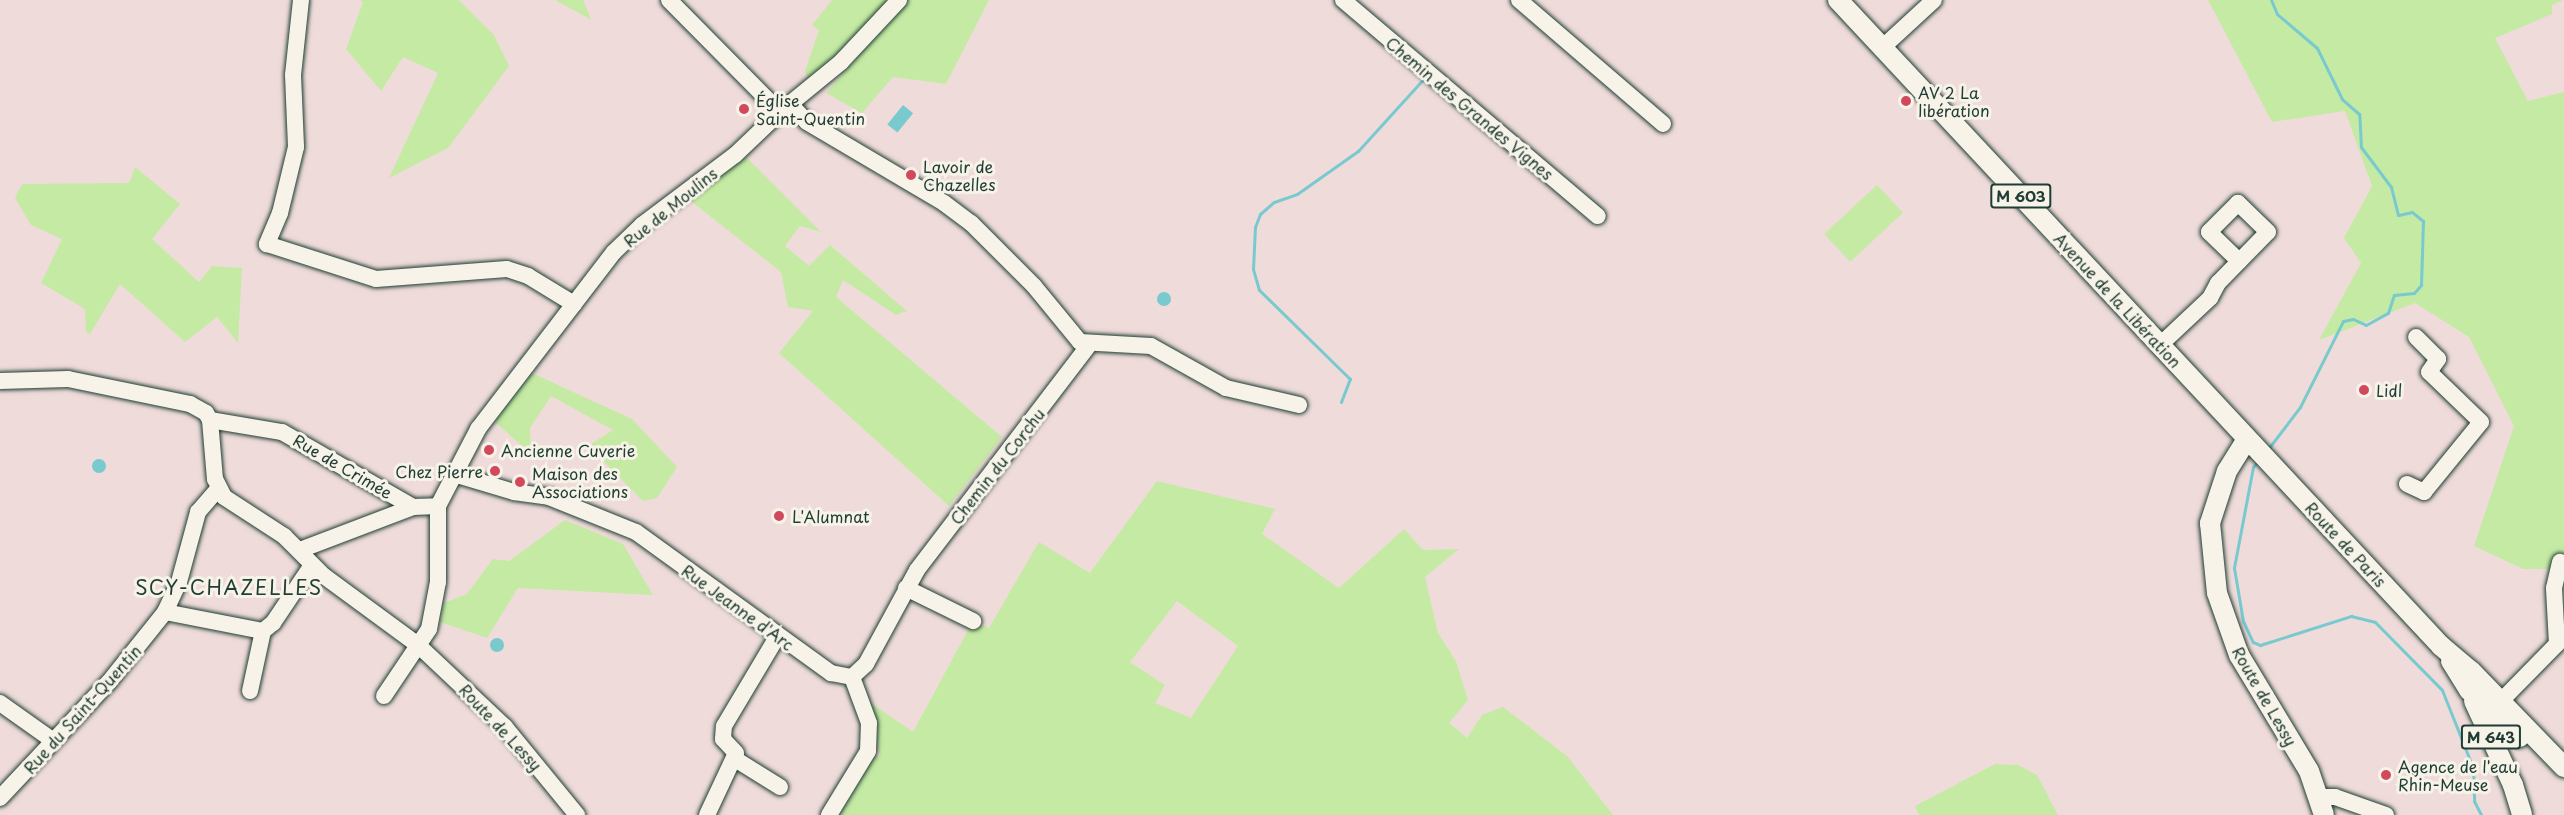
<!DOCTYPE html>
<html>
<head>
<meta charset="utf-8">
<style>
	body { margin:0 }
	#map { position:relative; width:2564px; height:815px; overflow:hidden; background:#efdcda; font-family:"Playpen Sans",sans-serif }
	div>[style] { position:absolute }
	.green>* { inset:0; background:#c5eaa4; transform-origin:0 0 }
	.water>* { inset:0; background:#78cacf; transform-origin:0 0 }
	.round { border-radius:50% }
	.stream>* { height:3px; margin:-1.5px; padding:0 1.5px; transform-origin:1.5px; border-radius:1.5px; background:#78cacf }
	.roads { filter:drop-shadow(0 0 2px #1f3d34) drop-shadow(0 0 2px #1f3d34) }
	.minor>* { height:16px; margin:-8px; padding:0 8px; transform-origin:8px; border-radius:8px; background:#f7f3e8 }
	.major>* { height:20px; margin:-10px; padding:0 10px; transform-origin:10px; border-radius:10px; background:#f7f3e8 }
	.dots>* { width:16px; height:16px; translate:-50% -50%; box-sizing:border-box; border:3px solid #f7f3e8; border-radius:50% }
	span { translate:-50% -50%; white-space:nowrap; text-align:center; line-height:1.15; -webkit-text-stroke:6px #f7f3e8; paint-order:stroke }
	.shield-label span { padding:2px 4px; background:#f7f3e8; border:2px solid; border-radius:4px; -webkit-text-stroke-width:0 }
	.shield-label { font-size:15px; color:#1f3d34; font-weight:700 }
	.poi-label { font-size:16px; color:#1f3d34 }
	.left { translate:0 -50%; text-align:left }
	.right { translate:-100% -50%; text-align:right }
	.street-label { font-size:16px; color:#1f3d34 }
	.quarter-label { font-size:20px; color:#1f3d34; letter-spacing:1.5px }
</style>
</head>
<body>
<div id="map">
	<div class="green">
		<div style="clip-path:polygon(360px 0,459px 0,494px 35px,509px 66px,448px 148px,389px 178px,438px 73px,403px 57px,381px 91px,346px 49px,363px 2px)"></div>
		<div style="clip-path:polygon(555px 0,583px 0,591px 19px,590px 19px)"></div>
		<div style="clip-path:polygon(832px 0,892px 0,809px 81px,805px 71px,819px 30px,812px 25px)"></div>
		<div style="clip-path:polygon(906px 0,989px 0,946px 84px,893px 77px,862px 113px,826px 93px)"></div>
		<div style="clip-path:polygon(2208px 0,2563px 0,2552px 5px,2552px 14px,2495px 38px,2528px 101px,2564px 92px,2564px 569px,2523px 569px,2474px 546px,2514px 426px,2469px 337px,2415px 303px,2319px 340px,2361px 263px,2344px 238px,2372px 186px,2345px 111px,2272px 122px)"></div>
		<div style="clip-path:polygon(745px 156px,821px 232px,800px 226px,785px 246px,809px 266px,830px 245px,907px 311px,896px 315px,843px 280px,836px 297px,1002px 437px,949px 506px,779px 353px,813px 311px,788px 307px,781px 272px,692px 202px)"></div>
		<div style="clip-path:polygon(135px 167px,180px 204px,152px 239px,199px 282px,212px 266px,242px 268px,238px 343px,217px 317px,185px 342px,120px 284px,90px 334px,86px 332px,85px 309px,41px 283px,62px 239px,31px 225px,15px 198px,22px 184px,129px 183px)"></div>
		<div style="left:1877px;top:185px;width:38px;height:72px;rotate:47deg"></div>
		<div style="clip-path:polygon(532px 373px,632px 419px,677px 467px,657px 498px,643px 501px,588px 446px,613px 430px,551px 396px,530px 428px,531px 454px,494px 421px)"></div>
		<div style="clip-path:polygon(evenodd,1157px 481px,1275px 509px,1262px 534px,1339px 588px,1404px 529px,1423px 550px,1459px 549px,1425px 577px,1438px 633px,1456px 661px,1468px 700px,1449px 723px,1467px 738px,1482px 715px,1503px 707px,1567px 756px,1613px 815px,829px 815px,857px 766px,880px 755px,865px 699px,913px 732px,973px 621px,989px 628px,1039px 542px,1090px 573px,1157px 481px,1177px 601px,1238px 646px,1191px 718px,1155px 703px,1165px 685px,1130px 662px,1177px 601px)"></div>
		<div style="clip-path:polygon(565px 520px,623px 544px,653px 595px,518px 588px,487px 638px,440px 622px,444px 603px,467px 594px,493px 559px,509px 561px)"></div>
		<div style="clip-path:polygon(1995px 764px,2018px 765px,2037px 775px,2058px 815px,1919px 815px,1915px 806px)"></div>
	</div>
	<div class="water">
		<div style="left:903px;top:105px;width:13px;height:25px;rotate:39deg"></div>
		<div class="round" style="left:1157px;top:292px;width:14px;height:14px"></div>
		<div class="round" style="left:92px;top:459px;width:14px;height:14px"></div>
		<div class="round" style="left:490px;top:638px;width:14px;height:14px"></div>
	</div>
	<div class="stream">
		<div style="left:1341px;top:402px;width:25px;rotate:-69deg"></div>
		<div style="left:1350px;top:379px;width:127px;rotate:-135.6deg"></div>
		<div style="left:1259px;top:290px;width:22px;rotate:-106deg"></div>
		<div style="left:1253px;top:269px;width:42px;rotate:-87.3deg"></div>
		<div style="left:1255px;top:227px;width:14px;rotate:-69deg"></div>
		<div style="left:1260px;top:214px;width:18px;rotate:-41deg"></div>
		<div style="left:1274px;top:202px;width:24px;rotate:-19deg"></div>
		<div style="left:1297px;top:194px;width:75px;rotate:-35.2deg"></div>
		<div style="left:1358px;top:151px;width:100px;rotate:-47.8deg"></div>
		<div style="left:2268px;top:449px;width:53px;rotate:-52.7deg"></div>
		<div style="left:2300px;top:407px;width:96px;rotate:-63.4deg"></div>
		<div style="left:2343px;top:321px;width:10px;rotate:-11deg"></div>
		<div style="left:2353px;top:319px;width:14px;rotate:25deg"></div>
		<div style="left:2366px;top:325px;width:25px;rotate:-29deg"></div>
		<div style="left:2388px;top:313px;width:19px;rotate:-72deg"></div>
		<div style="left:2394px;top:295px;width:20px;rotate:-6deg"></div>
		<div style="left:2414px;top:293px;width:11px;rotate:-49deg"></div>
		<div style="left:2421px;top:285px;width:64px;rotate:-88.2deg"></div>
		<div style="left:2423px;top:221px;width:14px;rotate:-141deg"></div>
		<div style="left:2412px;top:212px;width:14px;rotate:168deg"></div>
		<div style="left:2398px;top:215px;width:29px;rotate:-104deg"></div>
		<div style="left:2391px;top:187px;width:50px;rotate:-126.9deg"></div>
		<div style="left:2361px;top:147px;width:33px;rotate:-93deg"></div>
		<div style="left:2359px;top:114px;width:23px;rotate:-139deg"></div>
		<div style="left:2342px;top:99px;width:57px;rotate:-116.1deg"></div>
		<div style="left:2317px;top:48px;width:52px;rotate:-139.6deg"></div>
		<div style="left:2277px;top:14px;width:15px;rotate:-113deg"></div>
		<div style="left:2258px;top:461px;width:8px;rotate:130deg"></div>
		<div style="left:2253px;top:467px;width:103px;rotate:100.7deg"></div>
		<div style="left:2234px;top:568px;width:54px;rotate:80.4deg"></div>
		<div style="left:2243px;top:621px;width:23px;rotate:65deg"></div>
		<div style="left:2253px;top:642px;width:8px;rotate:23deg"></div>
		<div style="left:2260px;top:645px;width:96px;rotate:-17.7deg"></div>
		<div style="left:2351px;top:616px;width:25px;rotate:14deg"></div>
		<div style="left:2375px;top:622px;width:95px;rotate:45.4deg"></div>
		<div style="left:2442px;top:690px;width:84px;rotate:68.3deg"></div>
		<div style="left:2473px;top:768px;width:33px;rotate:88deg"></div>
		<div style="left:2474px;top:801px;width:16px;rotate:63deg"></div>
	</div>
	<div class="roads">
		<div class="minor">
			<div style="left:301px;top:0;width:75px;rotate:96.1deg"></div>
			<div style="left:293px;top:75px;width:72px;rotate:87.6deg"></div>
			<div style="left:296px;top:147px;width:68px;rotate:103.6deg"></div>
			<div style="left:280px;top:213px;width:34px;rotate:113deg"></div>
			<div style="left:267px;top:244px;width:114px;rotate:17.8deg"></div>
			<div style="left:376px;top:279px;width:131px;rotate:-4.4deg"></div>
			<div style="left:507px;top:269px;width:22px;rotate:18deg"></div>
			<div style="left:528px;top:276px;width:54px;rotate:31.3deg"></div>
			<div style="left:669px;top:0;width:158px;rotate:45.3deg"></div>
			<div style="left:1343px;top:0;width:334px;rotate:40.3deg"></div>
			<div style="left:1519px;top:0;width:190px;rotate:40.7deg"></div>
			<div style="left:1883px;top:47px;width:69px;rotate:-42.7deg"></div>
			<div style="left:791px;top:105px;width:23px;rotate:47deg"></div>
			<div style="left:807px;top:122px;width:159px;rotate:30.6deg"></div>
			<div style="left:944px;top:203px;width:34px;rotate:37deg"></div>
			<div style="left:971px;top:223px;width:89px;rotate:45deg"></div>
			<div style="left:1034px;top:286px;width:72px;rotate:50.6deg"></div>
			<div style="left:1080px;top:342px;width:71px;rotate:3.2deg"></div>
			<div style="left:1151px;top:346px;width:86px;rotate:29.2deg"></div>
			<div style="left:1226px;top:388px;width:75px;rotate:13.1deg"></div>
			<div style="left:2160px;top:345px;width:69px;rotate:-43.2deg"></div>
			<div style="left:2210px;top:298px;width:17px;rotate:-62deg"></div>
			<div style="left:2218px;top:283px;width:71px;rotate:-45.6deg"></div>
			<div style="left:2268px;top:232px;width:42px;rotate:-136deg"></div>
			<div style="left:2238px;top:203px;width:41px;rotate:135deg"></div>
			<div style="left:2209px;top:232px;width:42px;rotate:44deg"></div>
			<div style="left:0;top:381px;width:68px;rotate:-1.7deg"></div>
			<div style="left:68px;top:379px;width:125px;rotate:11.6deg"></div>
			<div style="left:190px;top:404px;width:18px;rotate:29deg"></div>
			<div style="left:206px;top:413px;width:8px;rotate:60deg"></div>
			<div style="left:210px;top:420px;width:59px;rotate:85.2deg"></div>
			<div style="left:215px;top:479px;width:20px;rotate:63deg"></div>
			<div style="left:224px;top:497px;width:72px;rotate:33deg"></div>
			<div style="left:284px;top:536px;width:57px;rotate:45deg"></div>
			<div style="left:324px;top:576px;width:117px;rotate:36.3deg"></div>
			<div style="left:418px;top:645px;width:120px;rotate:43.3deg"></div>
			<div style="left:505px;top:727px;width:114px;rotate:50.7deg"></div>
			<div style="left:210px;top:420px;width:73px;rotate:9.5deg"></div>
			<div style="left:282px;top:432px;width:151px;rotate:29.8deg"></div>
			<div style="left:413px;top:507px;width:25px;rotate:-2deg"></div>
			<div style="left:454px;top:474px;width:63px;rotate:16.7deg"></div>
			<div style="left:514px;top:492px;width:35px;rotate:8deg"></div>
			<div style="left:549px;top:497px;width:94px;rotate:21.9deg"></div>
			<div style="left:636px;top:532px;width:241px;rotate:35.9deg"></div>
			<div style="left:831px;top:673px;width:21px;rotate:11deg"></div>
			<div style="left:852px;top:677px;width:19px;rotate:-43deg"></div>
			<div style="left:866px;top:664px;width:107px;rotate:-61.5deg"></div>
			<div style="left:917px;top:570px;width:282px;rotate:-52.6deg"></div>
			<div style="left:2407px;top:484px;width:19px;rotate:25deg"></div>
			<div style="left:2424px;top:492px;width:90px;rotate:-50.8deg"></div>
			<div style="left:2481px;top:422px;width:72px;rotate:-136.1deg"></div>
			<div style="left:2429px;top:372px;width:16px;rotate:-55deg"></div>
			<div style="left:2438px;top:359px;width:31px;rotate:-135deg"></div>
			<div style="left:300px;top:550px;width:121px;rotate:-20.8deg"></div>
			<div style="left:906px;top:588px;width:75px;rotate:26.2deg"></div>
			<div style="left:165px;top:612px;width:100px;rotate:11deg"></div>
			<div style="left:263px;top:631px;width:13px;rotate:-39deg"></div>
			<div style="left:273px;top:623px;width:70px;rotate:-56.1deg"></div>
			<div style="left:250px;top:691px;width:61px;rotate:-77.8deg"></div>
			<div style="left:384px;top:696px;width:81px;rotate:-56.1deg"></div>
			<div style="left:429px;top:629px;width:48px;rotate:-79.2deg"></div>
			<div style="left:438px;top:582px;width:76px;rotate:-90deg"></div>
			<div style="left:438px;top:506px;width:87px;rotate:-62.5deg"></div>
			<div style="left:478px;top:429px;width:223px;rotate:-52.5deg"></div>
			<div style="left:614px;top:252px;width:39px;rotate:-44deg"></div>
			<div style="left:642px;top:225px;width:116px;rotate:-37deg"></div>
			<div style="left:735px;top:155px;width:62px;rotate:-43.7deg"></div>
			<div style="left:780px;top:112px;width:79px;rotate:-39.3deg"></div>
			<div style="left:841px;top:62px;width:85px;rotate:-46.9deg"></div>
			<div style="left:2501px;top:701px;width:80px;rotate:-45.5deg"></div>
			<div style="left:2557px;top:644px;width:56px;rotate:-93.1deg"></div>
			<div style="left:2554px;top:588px;width:27px;rotate:-77deg"></div>
			<div style="left:0;top:703px;width:64px;rotate:35.4deg"></div>
			<div style="left:735px;top:759px;width:53px;rotate:31.9deg"></div>
			<div style="left:2320px;top:797px;width:15px"></div>
			<div style="left:2335px;top:797px;width:54px;rotate:19.4deg"></div>
			<div style="left:0;top:798px;width:159px;rotate:-46.8deg"></div>
			<div style="left:109px;top:682px;width:90px;rotate:-51.3deg"></div>
			<div style="left:165px;top:612px;width:33px;rotate:-65deg"></div>
			<div style="left:179px;top:582px;width:73px;rotate:-74.8deg"></div>
			<div style="left:198px;top:512px;width:30px;rotate:-49deg"></div>
			<div style="left:707px;top:815px;width:68px;rotate:-64.9deg"></div>
			<div style="left:736px;top:753px;width:19px;rotate:-133deg"></div>
			<div style="left:723px;top:739px;width:13px;rotate:-86deg"></div>
			<div style="left:724px;top:726px;width:104px;rotate:-59.2deg"></div>
			<div style="left:829px;top:815px;width:75px;rotate:-58.6deg"></div>
			<div style="left:868px;top:751px;width:28px;rotate:-88deg"></div>
			<div style="left:869px;top:723px;width:49px;rotate:-110.3deg"></div>
		</div>
		<div class="major">
			<div style="left:1838px;top:0;width:884px;rotate:46.97deg"></div>
			<div style="left:2441px;top:646px;width:39px;rotate:40deg"></div>
			<div style="left:2471px;top:671px;width:134px;rotate:45.9deg"></div>
			<div style="left:2247px;top:439px;width:38px;rotate:122deg"></div>
			<div style="left:2227px;top:471px;width:55px;rotate:108.1deg"></div>
			<div style="left:2210px;top:523px;width:70px;rotate:84.3deg"></div>
			<div style="left:2217px;top:593px;width:66px;rotate:70.5deg"></div>
			<div style="left:2239px;top:655px;width:135px;rotate:58.9deg"></div>
			<div style="left:2309px;top:771px;width:46px;rotate:71.2deg"></div>
			<div style="left:2451px;top:661px;width:34px;rotate:58deg"></div>
			<div style="left:2469px;top:690px;width:69px;rotate:43.2deg"></div>
			<div style="left:2474px;top:701px;width:93px;rotate:65.1deg"></div>
			<div style="left:2513px;top:785px;width:31px;rotate:73deg"></div>
		</div>
	</div>
	<div class="dots">
		<div style="left:1906px;top:101px;background:#d1495b"></div>
		<div style="left:744px;top:109px;background:#d1495b"></div>
		<div style="left:911px;top:175px;background:#d1495b"></div>
		<div style="left:2364px;top:390px;background:#d1495b"></div>
		<div style="left:489px;top:450px;background:#d1495b"></div>
		<div style="left:495px;top:471px;background:#d1495b"></div>
		<div style="left:520px;top:482px;background:#d1495b"></div>
		<div style="left:779px;top:516px;background:#d1495b"></div>
		<div style="left:2386px;top:775px;background:#d1495b"></div>
	</div>
	<div class="shield-label">
		<span style="left:2021px;top:196px">M 603</span>
		<span style="left:2491px;top:737px">M 643</span>
	</div>
	<div class="poi-label">
		<span class="left" style="left:1918px;top:101px">AV 2 La<br>libération</span>
		<span class="left" style="left:756px;top:109px">Église<br>Saint-Quentin</span>
		<span class="left" style="left:923px;top:175px">Lavoir de<br>Chazelles</span>
		<span class="left" style="left:2376px;top:390px">Lidl</span>
		<span class="left" style="left:501px;top:450px">Ancienne Cuverie</span>
		<span class="right" style="left:483px;top:471px">Chez Pierre</span>
		<span class="left" style="left:532px;top:482px">Maison des<br>Associations</span>
		<span class="left" style="left:792px;top:516px">L'Alumnat</span>
		<span class="left" style="left:2398px;top:775px">Agence de l'eau<br>Rhin-Meuse</span>
	</div>
	<div class="street-label">
		<span style="left:1470px;top:108px;rotate:40deg">Chemin des Grandes Vignes</span>
		<span style="left:670px;top:207px;rotate:-39deg">Rue de Moulins</span>
		<span style="left:2118px;top:300px;rotate:47deg">Avenue de la Libération</span>
		<span style="left:343px;top:466px;rotate:30deg">Rue de Crimée</span>
		<span style="left:997px;top:466px;rotate:-52deg">Chemin du Corchu</span>
		<span style="left:2346px;top:544px;rotate:47deg">Route de Paris</span>
		<span style="left:738px;top:607px;rotate:36deg">Rue Jeanne d'Arc</span>
		<span style="left:2265px;top:696px;rotate:60deg">Route de Lessy</span>
		<span style="left:82px;top:709px;rotate:-48deg">Rue du Saint-Quentin</span>
		<span style="left:501px;top:727px;rotate:47deg">Route de Lessy</span>
	</div>
	<div class="quarter-label">
		<span style="left:229px;top:587px">SCY-CHAZELLES</span>
	</div>
</div>
</body>
</html>
